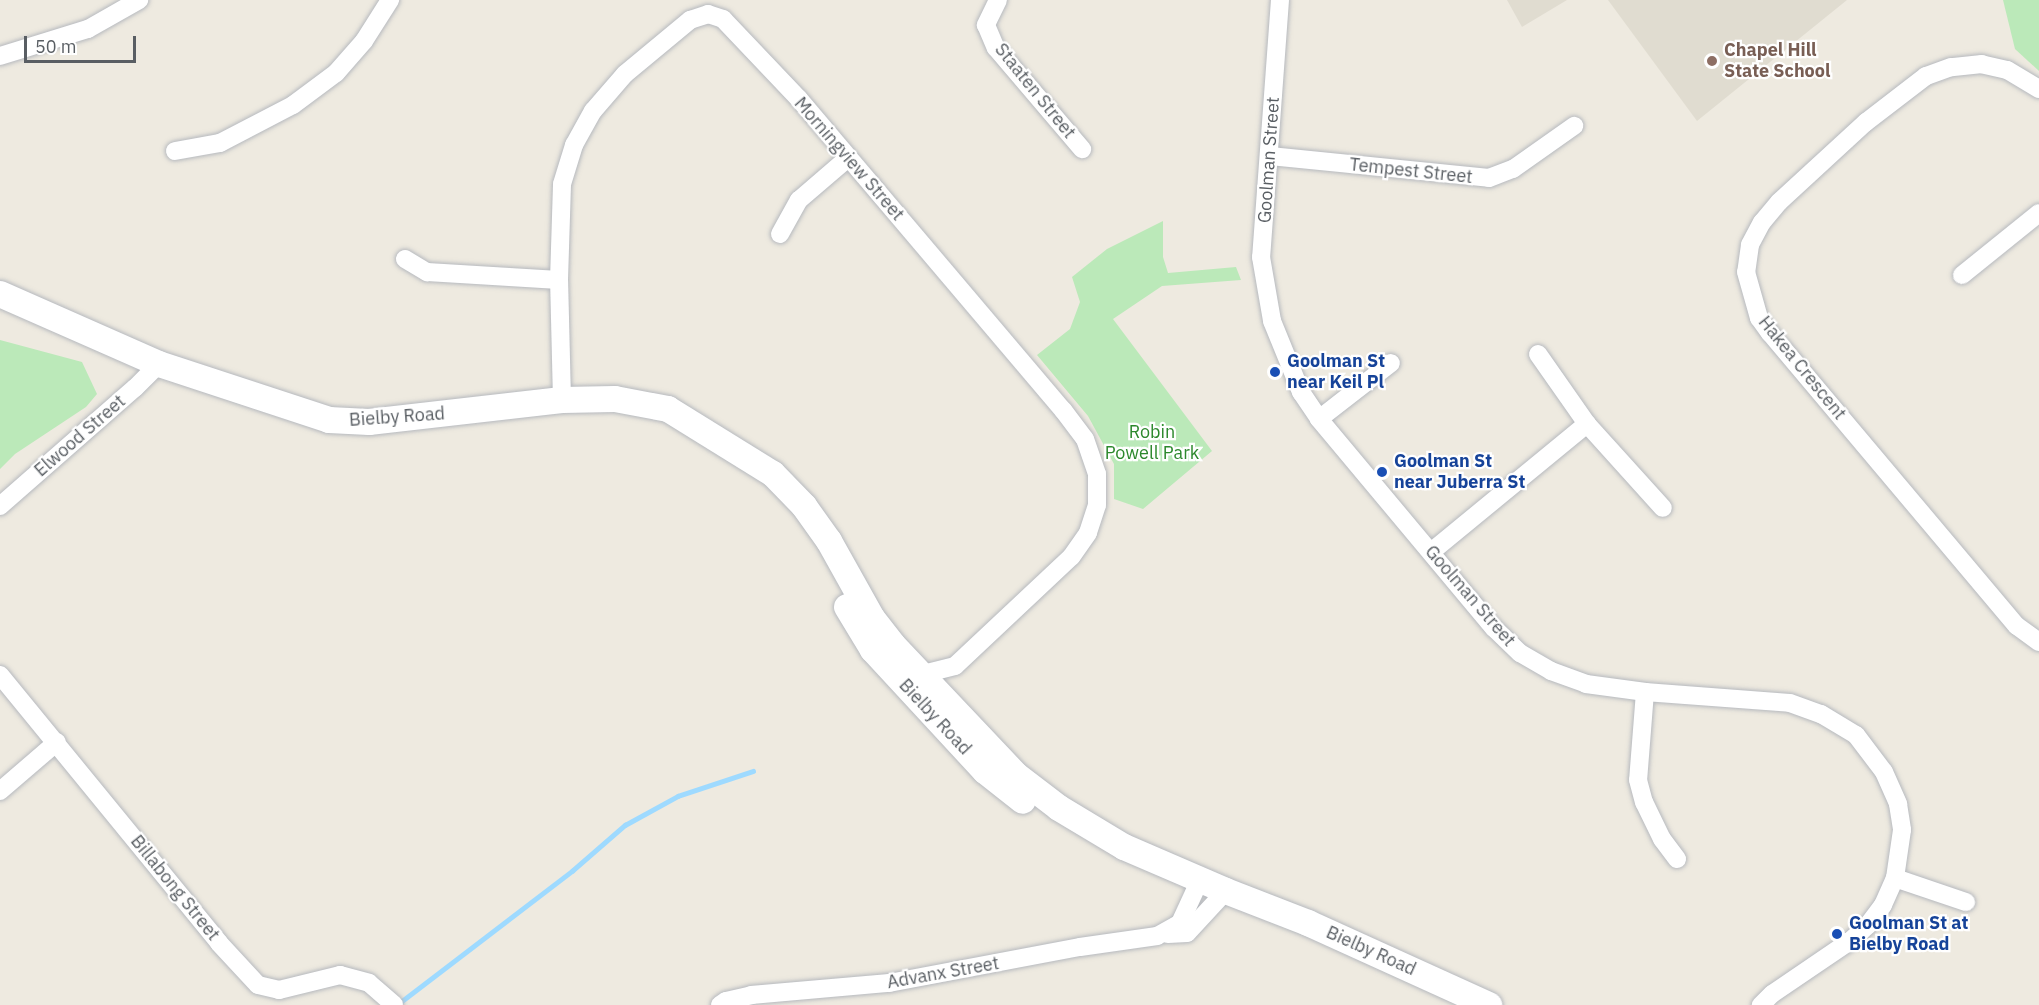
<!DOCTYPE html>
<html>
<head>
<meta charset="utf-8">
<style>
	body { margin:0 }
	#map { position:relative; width:2039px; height:1005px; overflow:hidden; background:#eeeae0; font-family:"IBM Plex Sans",sans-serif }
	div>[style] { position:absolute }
	.education>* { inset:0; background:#e0dcd0 }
	.green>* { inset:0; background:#bbe9b9 }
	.stream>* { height:4.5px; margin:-2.25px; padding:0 2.25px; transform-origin:2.25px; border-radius:2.25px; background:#9edaff }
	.roads { filter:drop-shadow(0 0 2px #b6b9be) drop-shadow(0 0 2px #b6b9be) }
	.street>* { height:18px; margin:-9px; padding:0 9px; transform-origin:9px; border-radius:9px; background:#fff }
	.secondary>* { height:26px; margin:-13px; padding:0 13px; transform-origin:13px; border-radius:13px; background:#fff }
	.dots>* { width:16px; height:16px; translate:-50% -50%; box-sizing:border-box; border:3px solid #fff; border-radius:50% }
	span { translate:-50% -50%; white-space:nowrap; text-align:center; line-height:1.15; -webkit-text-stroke:4.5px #fff; paint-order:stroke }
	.education-label { font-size:18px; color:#785e54; font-weight:700 }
	.left { translate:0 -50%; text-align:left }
	.street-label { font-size:18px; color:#595e63 }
	.transit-label { font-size:18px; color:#164399; font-weight:700 }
	.park-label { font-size:18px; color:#2c882c }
	.scale { position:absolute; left:24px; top:36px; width:112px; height:27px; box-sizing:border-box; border:3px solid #595e63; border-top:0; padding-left:8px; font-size:18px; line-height:21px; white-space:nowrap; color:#595e63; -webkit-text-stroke:4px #fff; paint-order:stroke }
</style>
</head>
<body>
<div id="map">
	<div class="education">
		<div style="clip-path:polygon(1507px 0,1567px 0,1522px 27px)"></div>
		<div style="clip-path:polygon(1608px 0,1847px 0,1697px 121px)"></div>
	</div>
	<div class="green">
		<div style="clip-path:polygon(2003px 0,2039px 0,2039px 71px,2015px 49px)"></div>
		<div style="clip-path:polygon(1163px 221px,1163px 257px,1168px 273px,1236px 267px,1241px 280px,1162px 286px,1113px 319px,1212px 451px,1143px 509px,1114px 499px,1114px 464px,1088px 416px,1037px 355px,1070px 329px,1080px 302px,1072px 277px,1107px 249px)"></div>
		<div style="clip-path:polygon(0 340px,82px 362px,97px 394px,86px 407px,15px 454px,0 469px)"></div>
	</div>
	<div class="stream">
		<div style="left:398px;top:1004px;width:219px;rotate:-37.4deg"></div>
		<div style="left:572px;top:871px;width:70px;rotate:-41deg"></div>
		<div style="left:625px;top:825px;width:60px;rotate:-28.7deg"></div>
		<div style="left:678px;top:796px;width:79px;rotate:-18.4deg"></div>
	</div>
	<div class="roads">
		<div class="street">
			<div style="left:998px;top:0;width:28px;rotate:116deg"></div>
			<div style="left:986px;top:25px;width:25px;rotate:67deg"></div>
			<div style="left:996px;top:48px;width:133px;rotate:49.6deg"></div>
			<div style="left:1280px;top:0;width:258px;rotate:94.2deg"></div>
			<div style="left:1261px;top:257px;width:65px;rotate:80.2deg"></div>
			<div style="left:1272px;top:321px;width:77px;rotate:67.8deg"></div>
			<div style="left:1301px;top:392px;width:32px;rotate:56deg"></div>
			<div style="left:1319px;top:419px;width:273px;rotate:50.1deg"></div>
			<div style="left:1494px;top:628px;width:36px;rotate:44deg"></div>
			<div style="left:1520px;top:653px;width:36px;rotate:30deg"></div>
			<div style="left:1551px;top:671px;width:37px;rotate:20deg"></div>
			<div style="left:1586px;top:684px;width:60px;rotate:7.7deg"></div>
			<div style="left:1645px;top:692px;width:145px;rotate:4.3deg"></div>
			<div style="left:1790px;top:703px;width:33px;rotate:20deg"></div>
			<div style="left:1821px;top:714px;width:41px;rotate:31deg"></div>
			<div style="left:1856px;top:735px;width:46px;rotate:52.9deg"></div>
			<div style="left:1884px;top:772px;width:35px;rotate:66deg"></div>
			<div style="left:1898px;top:804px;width:26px;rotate:81deg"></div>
			<div style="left:1902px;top:830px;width:49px;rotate:98.3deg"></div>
			<div style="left:1895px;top:878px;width:30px;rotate:114deg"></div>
			<div style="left:1883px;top:905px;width:25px;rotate:127deg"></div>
			<div style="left:1868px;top:925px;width:24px;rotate:138deg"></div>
			<div style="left:1850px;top:941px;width:94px;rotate:145.8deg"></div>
			<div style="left:1772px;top:994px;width:16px;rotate:135deg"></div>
			<div style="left:0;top:56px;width:92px;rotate:-17.1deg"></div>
			<div style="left:88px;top:29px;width:59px;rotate:-29.6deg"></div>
			<div style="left:2039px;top:89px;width:37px;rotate:-149deg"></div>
			<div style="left:2007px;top:70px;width:26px;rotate:-167deg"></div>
			<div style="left:1982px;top:64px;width:31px;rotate:174deg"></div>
			<div style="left:1951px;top:67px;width:27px;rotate:160deg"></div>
			<div style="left:1926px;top:76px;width:76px;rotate:142.5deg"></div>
			<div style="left:1866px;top:122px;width:118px;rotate:137.4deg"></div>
			<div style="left:1779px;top:202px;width:26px;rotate:130deg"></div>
			<div style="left:1762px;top:222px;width:26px;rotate:118deg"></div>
			<div style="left:1750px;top:245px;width:27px;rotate:98deg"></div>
			<div style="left:1746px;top:272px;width:48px;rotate:74.2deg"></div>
			<div style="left:1759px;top:318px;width:19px;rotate:54deg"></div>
			<div style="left:1770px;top:333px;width:383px;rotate:49.9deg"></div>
			<div style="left:2017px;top:626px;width:27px;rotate:36deg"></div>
			<div style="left:175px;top:151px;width:46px;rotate:-10.1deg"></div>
			<div style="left:220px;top:143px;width:82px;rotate:-27.5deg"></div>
			<div style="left:293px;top:105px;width:54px;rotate:-36.7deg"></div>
			<div style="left:336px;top:73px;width:43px;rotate:-48.8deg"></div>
			<div style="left:364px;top:41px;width:49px;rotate:-57.6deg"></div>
			<div style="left:1270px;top:156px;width:220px;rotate:5.7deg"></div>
			<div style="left:1489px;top:178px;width:26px;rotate:-21deg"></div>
			<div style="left:1513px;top:169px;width:75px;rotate:-35.2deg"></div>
			<div style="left:780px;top:234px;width:39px;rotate:-61deg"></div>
			<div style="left:799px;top:200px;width:65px;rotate:-40.6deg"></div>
			<div style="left:405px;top:259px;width:26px;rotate:31deg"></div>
			<div style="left:427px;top:272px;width:132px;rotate:3.5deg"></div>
			<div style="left:1962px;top:275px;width:99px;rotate:-38.8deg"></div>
			<div style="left:1538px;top:354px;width:85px;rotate:55deg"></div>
			<div style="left:1587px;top:424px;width:113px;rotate:47.9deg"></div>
			<div style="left:562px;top:400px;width:120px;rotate:-91.4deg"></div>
			<div style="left:559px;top:280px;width:96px;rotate:-88.2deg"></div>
			<div style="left:562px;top:184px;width:41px;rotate:-72.9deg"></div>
			<div style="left:574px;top:145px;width:39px;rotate:-61deg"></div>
			<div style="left:593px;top:111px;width:49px;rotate:-49.1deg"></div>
			<div style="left:625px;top:74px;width:85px;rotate:-39.7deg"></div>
			<div style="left:690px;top:20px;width:19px;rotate:-18deg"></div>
			<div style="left:708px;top:14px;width:16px;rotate:18deg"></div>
			<div style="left:723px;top:19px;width:110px;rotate:46.5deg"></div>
			<div style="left:799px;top:99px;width:408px;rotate:49.7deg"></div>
			<div style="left:1063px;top:410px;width:36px;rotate:53deg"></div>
			<div style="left:1085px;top:439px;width:37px;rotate:71deg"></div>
			<div style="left:1097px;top:474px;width:31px;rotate:90deg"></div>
			<div style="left:1097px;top:505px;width:29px;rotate:108deg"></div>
			<div style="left:1088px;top:533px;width:29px;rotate:125deg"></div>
			<div style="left:1071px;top:557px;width:159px;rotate:136.8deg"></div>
			<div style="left:955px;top:666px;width:34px;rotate:166deg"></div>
			<div style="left:1319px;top:419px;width:91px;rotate:-37.9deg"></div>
			<div style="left:0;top:506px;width:179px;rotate:-41.2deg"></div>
			<div style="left:135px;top:388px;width:34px;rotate:-45deg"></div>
			<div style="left:1431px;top:552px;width:202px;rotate:-39.4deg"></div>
			<div style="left:0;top:675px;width:346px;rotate:50.7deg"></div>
			<div style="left:219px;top:943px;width:57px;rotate:47.1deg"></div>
			<div style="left:258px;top:985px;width:22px;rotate:13deg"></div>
			<div style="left:279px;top:990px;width:63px;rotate:-13.8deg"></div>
			<div style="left:340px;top:975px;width:30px;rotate:15deg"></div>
			<div style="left:369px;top:983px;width:33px;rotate:41deg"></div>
			<div style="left:1645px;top:692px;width:88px;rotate:94.5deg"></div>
			<div style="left:1638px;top:780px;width:23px;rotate:75deg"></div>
			<div style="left:1644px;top:802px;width:41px;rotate:64.1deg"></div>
			<div style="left:1662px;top:839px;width:25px;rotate:53deg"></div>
			<div style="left:0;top:791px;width:75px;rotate:-40.7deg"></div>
			<div style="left:1895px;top:878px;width:75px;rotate:18.7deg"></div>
			<div style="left:1168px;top:934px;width:19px;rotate:-3deg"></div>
			<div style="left:1187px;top:933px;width:57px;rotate:-47.1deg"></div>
			<div style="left:720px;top:1005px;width:7px;rotate:-34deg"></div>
			<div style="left:726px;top:1001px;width:26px;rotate:-13deg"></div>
			<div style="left:751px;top:995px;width:139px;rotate:-5deg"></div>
			<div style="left:889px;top:983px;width:194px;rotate:-10.7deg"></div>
			<div style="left:1080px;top:947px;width:78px;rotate:-8.1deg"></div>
			<div style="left:1157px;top:936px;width:26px;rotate:-29deg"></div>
			<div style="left:1180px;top:923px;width:43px;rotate:-65.2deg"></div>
		</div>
		<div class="secondary">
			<div style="left:0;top:294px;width:174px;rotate:23.8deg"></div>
			<div style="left:159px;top:364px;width:179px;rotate:18.2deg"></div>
			<div style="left:329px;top:420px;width:40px;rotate:2.9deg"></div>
			<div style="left:369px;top:422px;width:194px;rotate:-6.5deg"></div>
			<div style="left:562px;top:400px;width:53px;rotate:-1.1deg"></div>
			<div style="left:615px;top:399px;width:54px;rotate:10.7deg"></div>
			<div style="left:668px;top:409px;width:123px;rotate:31.8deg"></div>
			<div style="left:773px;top:474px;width:45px;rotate:45.9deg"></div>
			<div style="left:804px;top:506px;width:43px;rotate:54.5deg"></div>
			<div style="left:829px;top:541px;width:88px;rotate:60.8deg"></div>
			<div style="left:872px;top:618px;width:33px;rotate:52deg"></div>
			<div style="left:892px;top:644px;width:180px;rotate:46.6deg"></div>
			<div style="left:1016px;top:775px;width:54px;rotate:37.5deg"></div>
			<div style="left:1059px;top:808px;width:76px;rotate:31deg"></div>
			<div style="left:1124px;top:847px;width:111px;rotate:23.3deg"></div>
			<div style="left:1226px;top:891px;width:88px;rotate:21.3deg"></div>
			<div style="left:1308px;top:923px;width:199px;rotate:24.4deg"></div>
			<div style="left:847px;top:607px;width:50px;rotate:58.8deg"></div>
			<div style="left:873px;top:650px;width:165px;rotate:47.2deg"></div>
			<div style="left:985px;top:771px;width:48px;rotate:38.3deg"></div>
		</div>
	</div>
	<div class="dots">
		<div style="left:1712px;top:61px;background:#8d6e63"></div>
		<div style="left:1275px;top:372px;background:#1a4fb4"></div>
		<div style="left:1382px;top:472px;background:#1a4fb4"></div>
		<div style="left:1837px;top:934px;background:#1a4fb4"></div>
	</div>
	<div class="education-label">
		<span class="left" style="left:1724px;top:61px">Chapel Hill<br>State School</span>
	</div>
	<div class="street-label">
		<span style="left:1035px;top:91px;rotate:51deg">Staaten Street</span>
		<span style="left:849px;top:159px;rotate:49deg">Morningview Street</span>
		<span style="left:1269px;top:160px;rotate:-86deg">Goolman Street</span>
		<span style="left:1411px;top:171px;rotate:6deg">Tempest Street</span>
		<span style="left:1802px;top:368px;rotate:51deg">Hakea Crescent</span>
		<span style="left:397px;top:417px;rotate:-4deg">Bielby Road</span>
		<span style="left:80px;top:436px;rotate:-41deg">Elwood Street</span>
		<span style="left:1470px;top:596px;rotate:49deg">Goolman Street</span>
		<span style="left:935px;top:717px;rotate:47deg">Bielby Road</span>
		<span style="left:175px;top:888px;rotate:51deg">Billabong Street</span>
		<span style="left:1371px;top:951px;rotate:24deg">Bielby Road</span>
		<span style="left:943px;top:973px;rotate:-10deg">Advanx Street</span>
	</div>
	<div class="transit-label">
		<span class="left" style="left:1287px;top:372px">Goolman St<br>near Keil Pl</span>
		<span class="left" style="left:1394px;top:472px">Goolman St<br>near Juberra St</span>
		<span class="left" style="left:1849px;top:934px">Goolman St at<br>Bielby Road</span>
	</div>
	<div class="park-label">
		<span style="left:1152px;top:443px">Robin<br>Powell Park</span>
	</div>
	<div class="scale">50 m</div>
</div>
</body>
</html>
